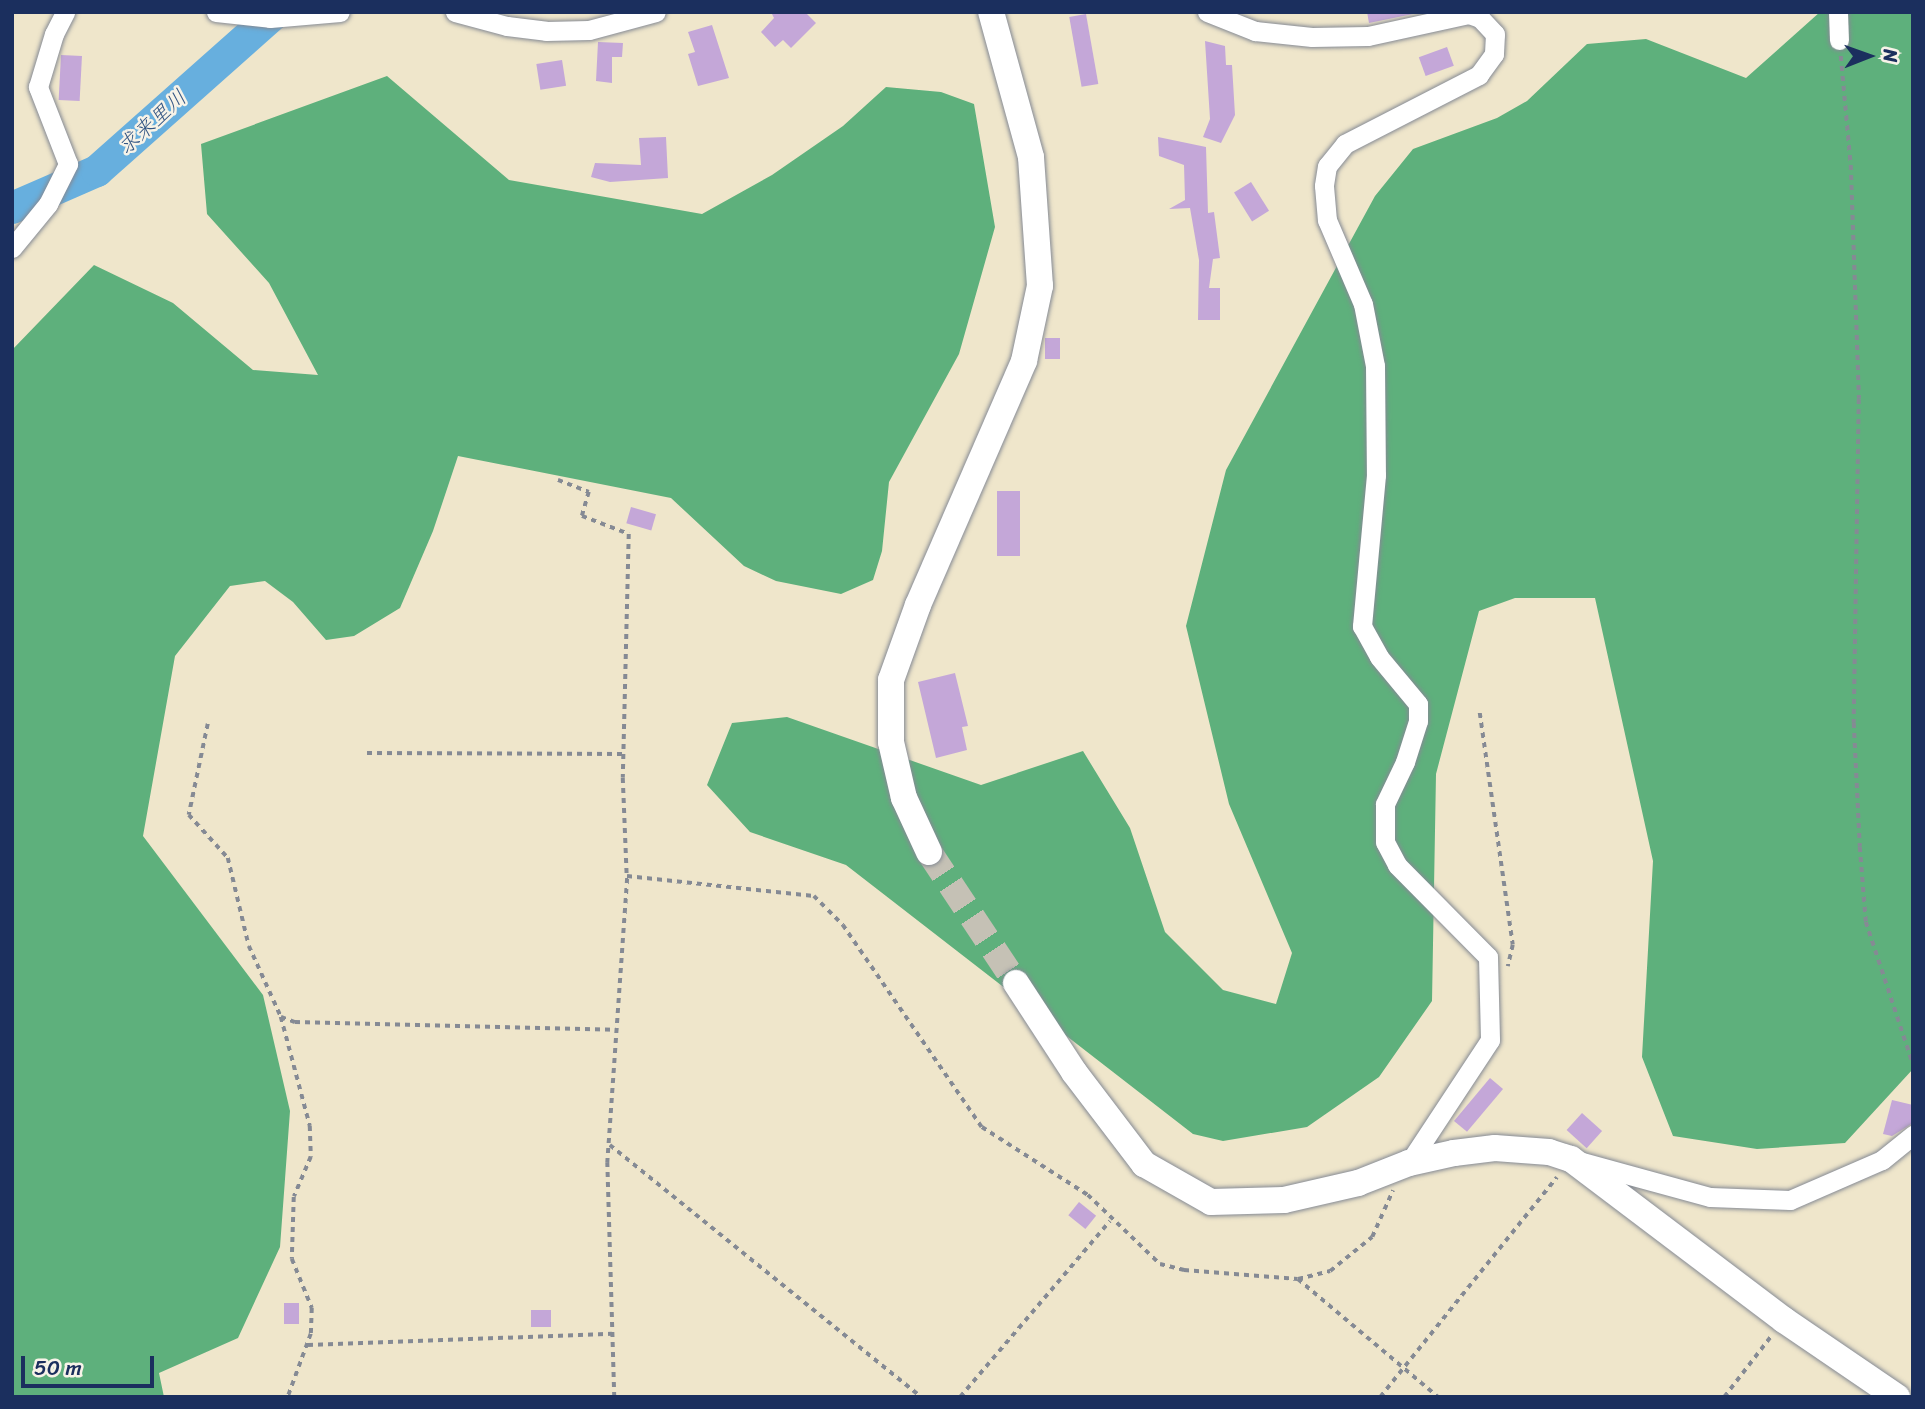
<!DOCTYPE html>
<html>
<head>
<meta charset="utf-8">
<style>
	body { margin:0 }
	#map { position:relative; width:1925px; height:1409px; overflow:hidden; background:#efe6cb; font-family:Sriracha,"Klee One",sans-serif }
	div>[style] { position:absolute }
	.forest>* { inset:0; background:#5eb07c }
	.river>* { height:32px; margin:-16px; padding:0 16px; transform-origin:16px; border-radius:16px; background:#67afde }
	.building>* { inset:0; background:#c4a7d8; transform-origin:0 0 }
	.secondary-tunnel>* { height:26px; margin-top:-13px; transform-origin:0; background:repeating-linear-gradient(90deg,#c5c1b5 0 26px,transparent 0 39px) }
	.path>* { height:3.5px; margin-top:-1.75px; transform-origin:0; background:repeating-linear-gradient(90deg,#858a94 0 5px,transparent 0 10px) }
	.roads { filter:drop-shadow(0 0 2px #858a94) drop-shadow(0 0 2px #858a94) }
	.street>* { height:19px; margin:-9.5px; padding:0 9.5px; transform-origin:9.5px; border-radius:9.5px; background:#fff }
	.secondary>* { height:26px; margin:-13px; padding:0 13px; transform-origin:13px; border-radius:13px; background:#fff }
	span { translate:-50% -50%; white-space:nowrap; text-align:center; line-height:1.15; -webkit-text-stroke:5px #f7f3e8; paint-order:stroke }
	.water-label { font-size:21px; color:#325584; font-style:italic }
	.frame { position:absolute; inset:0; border:14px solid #1b2f5e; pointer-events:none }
	.north { position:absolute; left:1834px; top:21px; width:70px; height:70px; -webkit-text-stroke:5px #f7f3e8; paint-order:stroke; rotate:89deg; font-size:19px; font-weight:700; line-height:28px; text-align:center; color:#1b2f5e }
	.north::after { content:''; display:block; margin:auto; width:24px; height:32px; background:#1b2f5e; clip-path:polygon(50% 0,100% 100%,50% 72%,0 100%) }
	.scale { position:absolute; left:21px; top:1356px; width:133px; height:32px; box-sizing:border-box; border:4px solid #1b2f5e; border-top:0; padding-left:9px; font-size:21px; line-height:24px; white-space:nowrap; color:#1b2f5e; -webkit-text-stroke:5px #f7f3e8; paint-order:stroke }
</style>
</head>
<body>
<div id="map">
	<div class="forest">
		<div style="clip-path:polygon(1820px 12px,1913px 12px,1913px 1069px,1845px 1143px,1757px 1149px,1673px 1136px,1642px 1057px,1653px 861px,1595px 598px,1515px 598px,1479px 611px,1436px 774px,1432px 1001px,1379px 1077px,1307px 1127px,1223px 1141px,1193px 1134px,846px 865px,750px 832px,707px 785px,732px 723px,787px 717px,981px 785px,1083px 751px,1130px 828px,1165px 932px,1223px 990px,1276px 1004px,1292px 953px,1229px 804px,1186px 626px,1226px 470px,1375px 196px,1413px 149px,1497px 118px,1527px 101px,1587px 44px,1646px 39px,1746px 78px)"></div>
		<div style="clip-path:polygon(387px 76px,509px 180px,702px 214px,772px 175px,843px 126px,886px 87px,941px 92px,974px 104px,995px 227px,959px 354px,889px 482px,882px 551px,873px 580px,841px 594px,776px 581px,744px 566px,671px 498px,458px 456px,433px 531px,400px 608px,354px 636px,326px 640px,293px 602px,265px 581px,230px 586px,175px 656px,143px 836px,263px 995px,290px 1111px,280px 1247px,238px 1338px,159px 1373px,164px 1397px,12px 1397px,12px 350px,94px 265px,173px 303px,253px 370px,318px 375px,269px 283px,207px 214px,201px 144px)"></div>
	</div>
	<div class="river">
		<div style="left:12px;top:208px;width:93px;rotate:-23.5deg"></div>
		<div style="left:97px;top:171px;width:239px;rotate:-41.6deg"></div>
	</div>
	<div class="building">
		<div style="clip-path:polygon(771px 12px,805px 12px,816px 23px,791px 48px,783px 40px,775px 47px,761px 32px,774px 18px)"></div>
		<div style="clip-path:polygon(1367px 12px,1413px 12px,1413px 14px,1369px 23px)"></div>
		<div style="left:1086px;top:14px;width:71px;height:17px;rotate:80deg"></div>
		<div style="clip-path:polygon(712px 25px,729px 78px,698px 86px,688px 54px,695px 52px,688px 32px)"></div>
		<div style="clip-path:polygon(1205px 41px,1225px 46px,1226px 65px,1232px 65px,1235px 115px,1221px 143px,1203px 137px,1210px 119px)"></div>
		<div style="clip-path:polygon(598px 42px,623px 43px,622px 57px,612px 57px,612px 83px,596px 81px)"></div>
		<div style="left:1447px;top:47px;width:20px;height:30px;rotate:70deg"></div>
		<div style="left:61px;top:55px;width:21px;height:45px;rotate:3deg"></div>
		<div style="left:562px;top:60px;width:26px;height:26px;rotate:81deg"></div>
		<div style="clip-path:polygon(666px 137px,668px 178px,610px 182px,591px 177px,595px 163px,641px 165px,639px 138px)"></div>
		<div style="clip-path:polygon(1158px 137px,1206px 147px,1208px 213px,1214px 212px,1220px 258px,1213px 259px,1209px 288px,1220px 288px,1220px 320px,1198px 320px,1199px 260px,1190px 208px,1169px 209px,1185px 200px,1184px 165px,1159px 156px)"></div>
		<div style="left:1251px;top:182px;width:34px;height:20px;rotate:58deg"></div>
		<div style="left:1045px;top:338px;width:15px;height:21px"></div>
		<div style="left:997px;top:491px;width:23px;height:65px"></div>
		<div style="left:631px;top:507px;width:26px;height:17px;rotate:16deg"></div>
		<div style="clip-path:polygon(955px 673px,968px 726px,962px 727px,967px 750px,936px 758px,918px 682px)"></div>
		<div style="left:1490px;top:1078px;width:17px;height:56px;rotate:40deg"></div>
		<div style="clip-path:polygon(1892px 1100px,1913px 1105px,1913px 1123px,1892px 1136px,1883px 1134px)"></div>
		<div style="left:1582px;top:1113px;width:27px;height:23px;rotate:42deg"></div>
		<div style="left:1079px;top:1202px;width:22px;height:17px;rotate:39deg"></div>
		<div style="left:284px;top:1303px;width:15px;height:21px"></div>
		<div style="left:551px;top:1310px;width:17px;height:20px;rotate:90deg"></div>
	</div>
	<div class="secondary-tunnel">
		<div style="left:929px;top:852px;width:157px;rotate:56.4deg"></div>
	</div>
	<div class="path">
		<div style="left:1841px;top:56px;width:109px;rotate:84.8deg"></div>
		<div style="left:1851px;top:165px;width:234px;rotate:88deg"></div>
		<div style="left:1859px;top:399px;width:324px;rotate:90.9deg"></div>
		<div style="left:1854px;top:723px;width:124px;rotate:87.2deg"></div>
		<div style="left:1860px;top:847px;width:75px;rotate:85.4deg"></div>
		<div style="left:1866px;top:922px;width:150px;rotate:71.7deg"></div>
		<div style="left:558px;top:480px;width:33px;rotate:21deg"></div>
		<div style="left:589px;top:492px;width:25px;rotate:106deg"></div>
		<div style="left:582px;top:516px;width:50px;rotate:21deg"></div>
		<div style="left:629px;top:534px;width:244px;rotate:91.4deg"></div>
		<div style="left:623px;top:778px;width:98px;rotate:87.7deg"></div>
		<div style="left:1480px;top:713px;width:234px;rotate:81.9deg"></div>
		<div style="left:1513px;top:945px;width:22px;rotate:103deg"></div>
		<div style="left:208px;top:724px;width:93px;rotate:101.8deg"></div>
		<div style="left:189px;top:815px;width:58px;rotate:47.8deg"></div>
		<div style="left:228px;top:858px;width:90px;rotate:76.6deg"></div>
		<div style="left:249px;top:946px;width:78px;rotate:65.7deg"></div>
		<div style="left:281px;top:1017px;width:15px;rotate:20deg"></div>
		<div style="left:295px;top:1022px;width:321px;rotate:1.4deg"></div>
		<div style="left:367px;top:753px;width:257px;rotate:0.2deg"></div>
		<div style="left:281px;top:1017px;width:113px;rotate:75.1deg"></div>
		<div style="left:310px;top:1126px;width:31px;rotate:88deg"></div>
		<div style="left:311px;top:1157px;width:43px;rotate:113deg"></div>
		<div style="left:294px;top:1197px;width:62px;rotate:91.8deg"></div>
		<div style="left:292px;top:1259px;width:53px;rotate:67.8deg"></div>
		<div style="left:312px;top:1308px;width:26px;rotate:92deg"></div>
		<div style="left:311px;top:1334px;width:67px;rotate:110.1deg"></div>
		<div style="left:610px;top:1145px;width:400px;rotate:39deg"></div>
		<div style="left:1298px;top:1279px;width:183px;rotate:40.1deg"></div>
		<div style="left:308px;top:1345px;width:304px;rotate:-2.1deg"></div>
		<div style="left:614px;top:1397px;width:234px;rotate:-91.7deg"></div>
		<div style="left:607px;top:1163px;width:288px;rotate:-86deg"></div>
		<div style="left:627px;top:876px;width:188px;rotate:6.1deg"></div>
		<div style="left:814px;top:896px;width:41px;rotate:45deg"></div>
		<div style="left:843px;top:925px;width:245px;rotate:55.5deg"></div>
		<div style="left:982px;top:1127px;width:126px;rotate:32.7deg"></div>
		<div style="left:1088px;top:1195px;width:100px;rotate:43.8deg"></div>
		<div style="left:1160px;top:1264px;width:25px;rotate:14deg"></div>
		<div style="left:1184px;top:1270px;width:114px;rotate:4.5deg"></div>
		<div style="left:1298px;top:1279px;width:33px;rotate:-14deg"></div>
		<div style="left:1330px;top:1271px;width:54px;rotate:-39deg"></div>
		<div style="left:1372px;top:1237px;width:51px;rotate:-65.9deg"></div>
		<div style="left:960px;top:1397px;width:231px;rotate:-49.6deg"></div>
		<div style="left:1380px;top:1397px;width:282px;rotate:-51.2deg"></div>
		<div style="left:1724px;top:1397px;width:78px;rotate:-52.3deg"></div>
	</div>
	<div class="roads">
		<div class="street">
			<div style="left:216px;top:12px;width:54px;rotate:6.3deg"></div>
			<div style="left:270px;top:18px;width:70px;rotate:-4.9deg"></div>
			<div style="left:455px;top:12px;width:54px;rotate:15.1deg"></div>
			<div style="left:507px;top:26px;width:39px;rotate:7deg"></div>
			<div style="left:546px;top:31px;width:43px;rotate:-1.3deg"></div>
			<div style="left:589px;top:30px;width:69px;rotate:-15deg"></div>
			<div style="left:1207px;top:12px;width:52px;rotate:21.6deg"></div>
			<div style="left:1255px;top:31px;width:57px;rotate:6deg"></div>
			<div style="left:1312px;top:37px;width:56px;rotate:-1deg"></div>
			<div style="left:1368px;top:36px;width:103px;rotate:-12.3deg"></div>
			<div style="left:1469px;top:14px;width:12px;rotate:20deg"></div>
			<div style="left:1480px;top:18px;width:22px;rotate:47deg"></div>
			<div style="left:1495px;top:34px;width:20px;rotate:93deg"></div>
			<div style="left:1494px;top:54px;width:26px;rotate:126deg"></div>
			<div style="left:1479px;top:75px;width:151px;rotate:152.8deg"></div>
			<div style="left:1345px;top:144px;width:28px;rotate:129deg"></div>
			<div style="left:1327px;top:166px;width:20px;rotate:99deg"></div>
			<div style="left:1324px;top:186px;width:34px;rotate:85deg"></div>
			<div style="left:1327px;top:220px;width:91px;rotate:66.8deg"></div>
			<div style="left:1363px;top:304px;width:63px;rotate:79deg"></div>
			<div style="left:1375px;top:366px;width:109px;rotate:89.5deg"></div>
			<div style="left:1376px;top:475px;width:152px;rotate:95.3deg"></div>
			<div style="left:1362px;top:626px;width:35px;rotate:61deg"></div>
			<div style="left:1379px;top:657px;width:61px;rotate:50.3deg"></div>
			<div style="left:1418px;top:704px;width:17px;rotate:90deg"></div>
			<div style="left:1418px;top:721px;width:43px;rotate:107.6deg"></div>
			<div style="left:1405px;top:762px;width:47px;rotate:115.5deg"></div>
			<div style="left:1385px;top:804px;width:38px;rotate:90deg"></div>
			<div style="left:1385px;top:842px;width:26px;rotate:62deg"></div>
			<div style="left:1397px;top:865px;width:129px;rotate:45.3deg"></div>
			<div style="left:1488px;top:957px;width:83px;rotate:88.6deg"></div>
			<div style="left:1490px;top:1040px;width:147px;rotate:123.4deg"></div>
			<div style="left:1838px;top:12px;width:28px;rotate:88deg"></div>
			<div style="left:12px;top:248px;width:57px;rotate:-50.7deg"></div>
			<div style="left:48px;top:204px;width:45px;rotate:-63.4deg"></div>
			<div style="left:68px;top:164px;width:83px;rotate:-111.3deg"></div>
			<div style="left:38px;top:87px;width:55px;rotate:-73.2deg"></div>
			<div style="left:54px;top:34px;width:25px;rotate:-63deg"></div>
			<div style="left:1582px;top:1162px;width:133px;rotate:15.3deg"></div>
			<div style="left:1710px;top:1197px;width:80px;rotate:2.1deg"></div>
			<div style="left:1790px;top:1200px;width:100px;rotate:-23.5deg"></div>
			<div style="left:1882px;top:1160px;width:40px;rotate:-39deg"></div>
		</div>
		<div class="secondary">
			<div style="left:929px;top:852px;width:60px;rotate:-114.8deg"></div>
			<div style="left:904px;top:798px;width:57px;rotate:-103.1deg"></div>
			<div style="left:891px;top:742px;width:62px;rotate:-90deg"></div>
			<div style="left:891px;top:680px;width:80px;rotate:-70.2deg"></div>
			<div style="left:918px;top:605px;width:266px;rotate:-66.5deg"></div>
			<div style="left:1024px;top:361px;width:77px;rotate:-78deg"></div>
			<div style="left:1040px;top:286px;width:129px;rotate:-94deg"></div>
			<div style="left:1031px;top:157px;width:150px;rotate:-105.4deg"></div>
			<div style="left:1016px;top:983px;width:106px;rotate:56.9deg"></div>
			<div style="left:1074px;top:1072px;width:116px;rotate:52.7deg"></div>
			<div style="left:1144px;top:1164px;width:77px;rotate:29.6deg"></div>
			<div style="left:1211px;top:1202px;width:73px;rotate:-1.6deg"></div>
			<div style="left:1284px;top:1200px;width:76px;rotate:-12.9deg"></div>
			<div style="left:1358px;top:1183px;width:55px;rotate:-21.4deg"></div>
			<div style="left:1409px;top:1163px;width:46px;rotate:-12.5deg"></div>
			<div style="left:1454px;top:1153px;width:41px;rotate:-7deg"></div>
			<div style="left:1495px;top:1148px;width:54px;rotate:4.2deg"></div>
			<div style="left:1549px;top:1152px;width:23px;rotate:18deg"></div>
			<div style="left:1571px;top:1159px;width:267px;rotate:37.1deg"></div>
			<div style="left:1784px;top:1320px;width:137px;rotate:34.3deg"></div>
		</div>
	</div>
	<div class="water-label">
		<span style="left:152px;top:122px;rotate:-42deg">求来里川</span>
	</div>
	<div class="frame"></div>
	<div class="north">N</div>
	<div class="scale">50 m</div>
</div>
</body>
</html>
